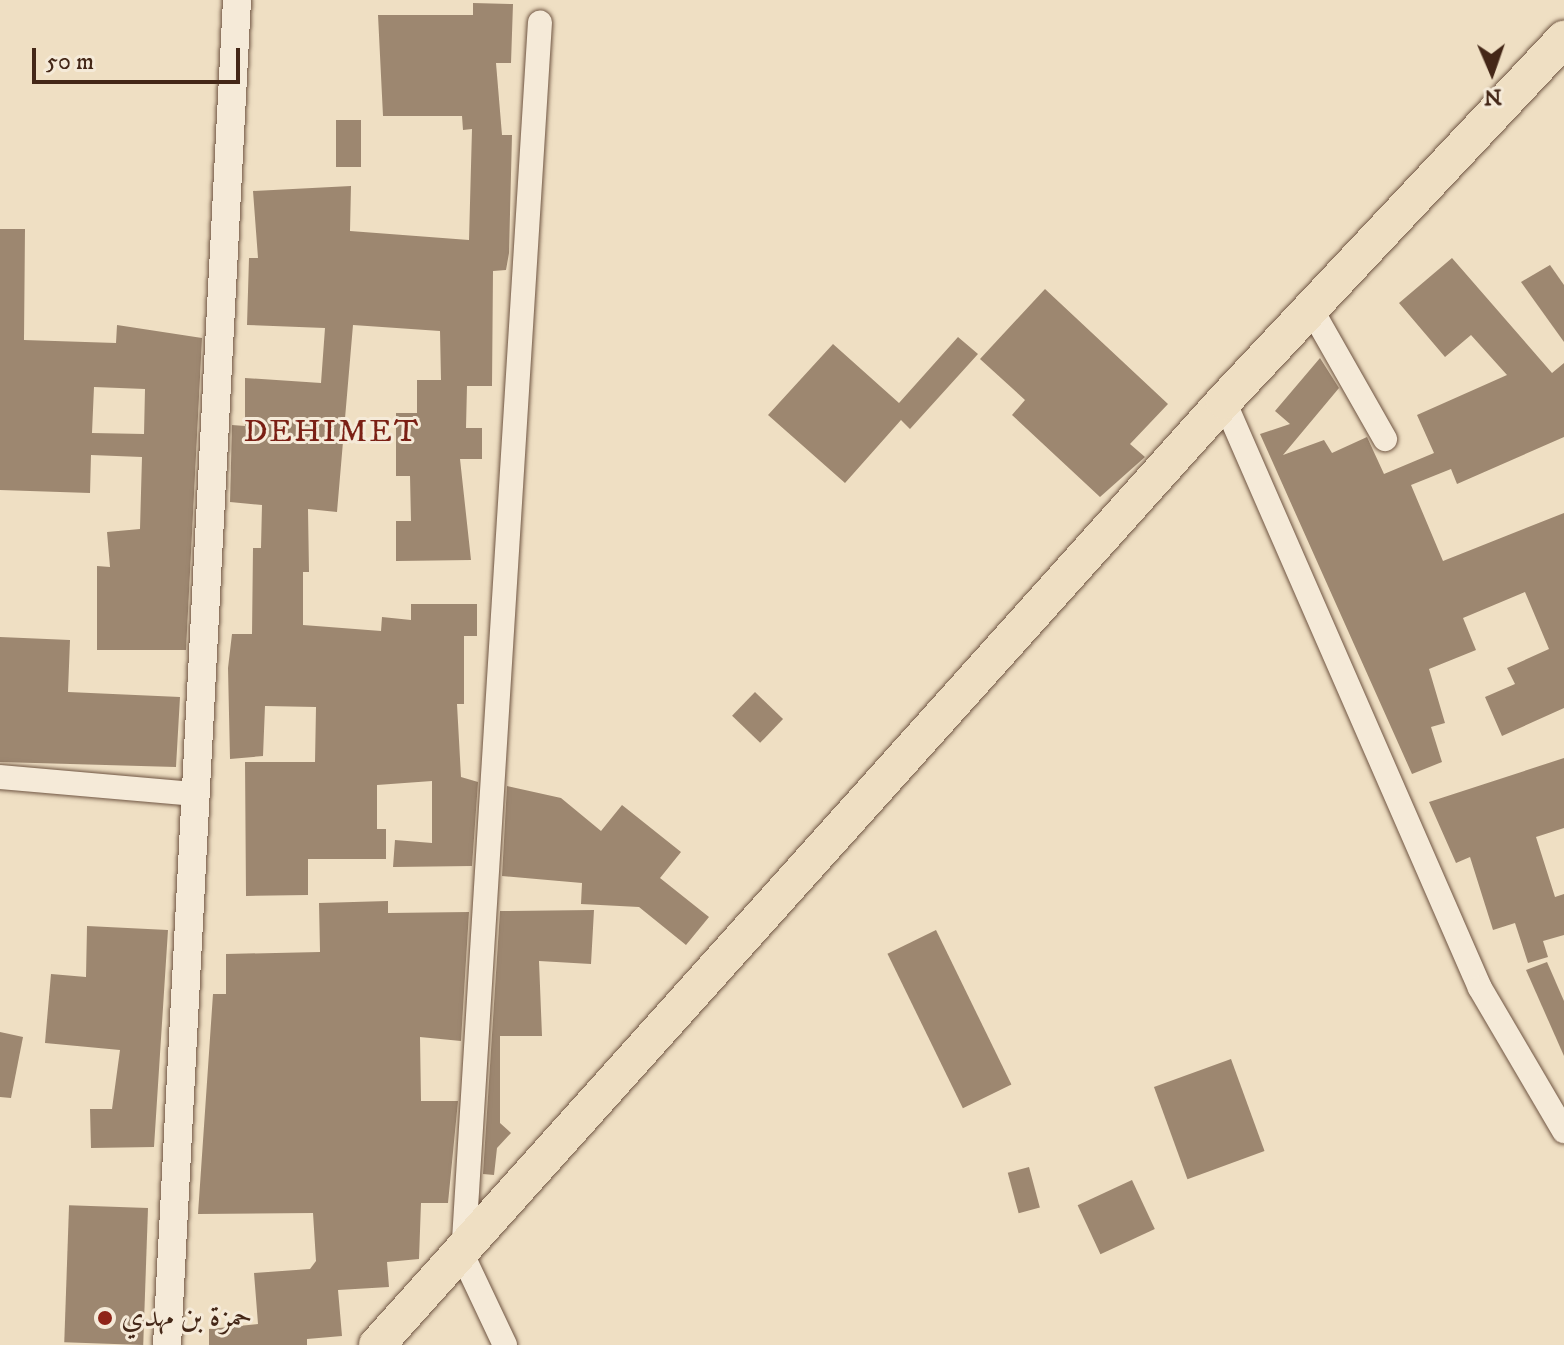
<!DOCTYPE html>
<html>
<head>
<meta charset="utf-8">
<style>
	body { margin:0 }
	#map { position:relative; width:1564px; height:1345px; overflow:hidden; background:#efdfc3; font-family:"IM FELL DW Pica",Amiri,serif }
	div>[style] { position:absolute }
	.building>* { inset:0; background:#9d8770; transform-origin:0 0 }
	.roads { filter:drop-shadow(0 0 2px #6f5542) drop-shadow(0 0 2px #6f5542) }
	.minor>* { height:24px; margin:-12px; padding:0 12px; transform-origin:12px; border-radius:12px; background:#f5ead8 }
	.tertiary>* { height:28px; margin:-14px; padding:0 14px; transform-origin:14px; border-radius:14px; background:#f5ead8 }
	.primary>* { height:36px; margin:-18px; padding:0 18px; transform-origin:18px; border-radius:18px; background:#efdfc3 }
	.dots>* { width:22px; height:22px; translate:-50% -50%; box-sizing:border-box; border:4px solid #f5ead8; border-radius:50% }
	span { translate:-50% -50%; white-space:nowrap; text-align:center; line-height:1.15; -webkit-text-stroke:6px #f5ead8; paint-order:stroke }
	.poi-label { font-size:30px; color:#442717 }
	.left { translate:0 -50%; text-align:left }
	.neighbourhood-label { font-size:32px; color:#7a1f14; letter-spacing:2px }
	.north { position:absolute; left:1452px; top:32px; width:80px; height:80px; -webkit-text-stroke:6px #f5ead8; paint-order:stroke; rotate:178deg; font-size:22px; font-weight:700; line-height:32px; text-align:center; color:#442717 }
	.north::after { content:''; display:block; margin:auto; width:28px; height:36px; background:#442717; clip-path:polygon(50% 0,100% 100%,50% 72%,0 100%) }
	.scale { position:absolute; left:32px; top:48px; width:208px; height:36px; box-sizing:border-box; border:4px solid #442717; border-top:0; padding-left:10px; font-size:24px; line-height:28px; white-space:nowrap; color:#442717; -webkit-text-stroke:6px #f5ead8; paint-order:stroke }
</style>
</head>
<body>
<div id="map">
	<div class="building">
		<div style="clip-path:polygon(473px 3px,513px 4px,511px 63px,496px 63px,502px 135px,512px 135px,509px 253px,506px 270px,493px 271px,492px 386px,467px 386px,466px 428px,482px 428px,482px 459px,460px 459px,471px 560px,396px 561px,396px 521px,411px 521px,410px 476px,396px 476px,396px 413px,417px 413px,417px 380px,441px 380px,440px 331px,353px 325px,337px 512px,308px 509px,309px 572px,303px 572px,303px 625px,381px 631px,382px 617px,411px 620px,411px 604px,477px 604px,477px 636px,464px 636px,464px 704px,457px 704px,461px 777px,478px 782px,472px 866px,393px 867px,395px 840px,432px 843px,432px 781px,377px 785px,377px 829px,386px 829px,386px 859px,308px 859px,308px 895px,246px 896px,245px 762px,315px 762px,316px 707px,265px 706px,263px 756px,230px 759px,228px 668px,232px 634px,252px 634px,253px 548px,261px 548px,262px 505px,230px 502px,232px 425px,245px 426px,245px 378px,321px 383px,325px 328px,247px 325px,249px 258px,258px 258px,253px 191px,351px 186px,350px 231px,469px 240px,472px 129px,463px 130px,462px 116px,383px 116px,378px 15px,473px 15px)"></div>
		<div style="left:336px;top:120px;width:25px;height:47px"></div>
		<div style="clip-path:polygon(evenodd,0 229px,25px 229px,24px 340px,116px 343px,117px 325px,202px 338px,186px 650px,97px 650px,97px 566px,110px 567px,107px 532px,140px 529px,142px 457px,91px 455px,90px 493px,0 490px,0 229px,94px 387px,145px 389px,144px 434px,92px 433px,94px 387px)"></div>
		<div style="clip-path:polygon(1452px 258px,1552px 373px,1564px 363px,1564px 437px,1457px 484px,1451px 469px,1411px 485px,1443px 561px,1564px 513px,1564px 708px,1502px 736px,1485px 697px,1515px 684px,1507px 668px,1549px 649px,1525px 592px,1463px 618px,1476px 650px,1429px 669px,1445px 723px,1431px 727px,1442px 762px,1412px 774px,1260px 434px,1290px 424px,1275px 411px,1320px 358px,1339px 388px,1283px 455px,1324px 440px,1332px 453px,1367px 437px,1384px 474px,1434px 453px,1417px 415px,1507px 375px,1471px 335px,1445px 357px,1399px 303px)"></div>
		<div style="clip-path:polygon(1550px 265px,1564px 285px,1564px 342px,1521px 282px)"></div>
		<div style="clip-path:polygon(1045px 289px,1168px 404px,1130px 444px,1145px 457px,1100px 497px,1012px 415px,1025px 400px,980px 359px)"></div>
		<div style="clip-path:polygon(958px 337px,978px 354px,910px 429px,901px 420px,845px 483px,768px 415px,833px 344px,899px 403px)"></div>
		<div style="clip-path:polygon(0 637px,70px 640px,68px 692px,180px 697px,176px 767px,0 762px)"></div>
		<div style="left:755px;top:692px;width:39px;height:33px;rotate:44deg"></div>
		<div style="clip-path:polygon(1564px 758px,1564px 828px,1536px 837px,1555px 897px,1564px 894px,1564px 935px,1543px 941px,1548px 957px,1528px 963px,1515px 923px,1493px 930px,1470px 857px,1456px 863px,1429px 802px)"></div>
		<div style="clip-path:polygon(507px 786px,561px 798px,601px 831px,622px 805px,681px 852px,660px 878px,709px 917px,686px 945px,639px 907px,581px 904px,582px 883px,502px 876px)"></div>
		<div style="clip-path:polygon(388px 901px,388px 913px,469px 912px,461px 1041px,420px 1037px,421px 1101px,458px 1101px,448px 1203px,421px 1203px,419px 1259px,387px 1262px,389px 1287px,338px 1290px,342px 1336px,307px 1339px,307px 1345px,209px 1345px,209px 1329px,258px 1324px,254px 1273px,310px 1269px,316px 1261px,313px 1213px,198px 1214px,213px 994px,226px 994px,226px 954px,320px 952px,319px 903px)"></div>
		<div style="clip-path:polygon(594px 910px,591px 964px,539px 961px,542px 1036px,500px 1036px,500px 1123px,511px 1133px,497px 1148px,494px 1175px,483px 1174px,500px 911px)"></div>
		<div style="clip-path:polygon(87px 926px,168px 930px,154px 1147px,91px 1148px,90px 1109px,112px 1109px,120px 1050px,45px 1043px,51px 974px,86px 977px)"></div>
		<div style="left:936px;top:930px;width:172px;height:54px;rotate:64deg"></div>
		<div style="clip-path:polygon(1547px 962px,1564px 1001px,1564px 1056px,1526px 970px)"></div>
		<div style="clip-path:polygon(0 1032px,23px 1037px,11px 1098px,0 1097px)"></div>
		<div style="left:1231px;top:1059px;width:98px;height:82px;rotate:70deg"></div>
		<div style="left:1029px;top:1167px;width:42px;height:22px;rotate:75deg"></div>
		<div style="left:1132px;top:1180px;width:54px;height:60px;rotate:65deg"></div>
		<div style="left:148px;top:1208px;width:137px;height:79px;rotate:92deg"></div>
	</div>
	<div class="roads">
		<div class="minor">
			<div style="left:1310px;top:307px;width:152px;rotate:60.4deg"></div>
			<div style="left:1224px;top:401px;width:640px;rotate:66.44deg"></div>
			<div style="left:1480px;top:988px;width:166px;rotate:59.6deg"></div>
			<div style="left:0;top:777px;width:196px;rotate:5deg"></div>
			<div style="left:505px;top:1345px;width:98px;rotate:-115.3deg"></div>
			<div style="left:463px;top:1256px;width:1236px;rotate:-86.43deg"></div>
		</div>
		<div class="tertiary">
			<div style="left:167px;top:1345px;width:1347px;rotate:-87.02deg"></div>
		</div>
		<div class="primary">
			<div style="left:377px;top:1345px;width:1268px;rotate:-48.1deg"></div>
			<div style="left:1224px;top:401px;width:497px;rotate:-46.8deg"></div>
		</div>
	</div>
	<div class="dots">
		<div style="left:105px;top:1318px;background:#8f2418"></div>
	</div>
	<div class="poi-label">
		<span class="left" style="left:121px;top:1318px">حمزة بن مهدي</span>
	</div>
	<div class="neighbourhood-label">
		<span style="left:332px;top:432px">DEHIMET</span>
	</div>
	<div class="north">N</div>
	<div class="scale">50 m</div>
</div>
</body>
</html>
